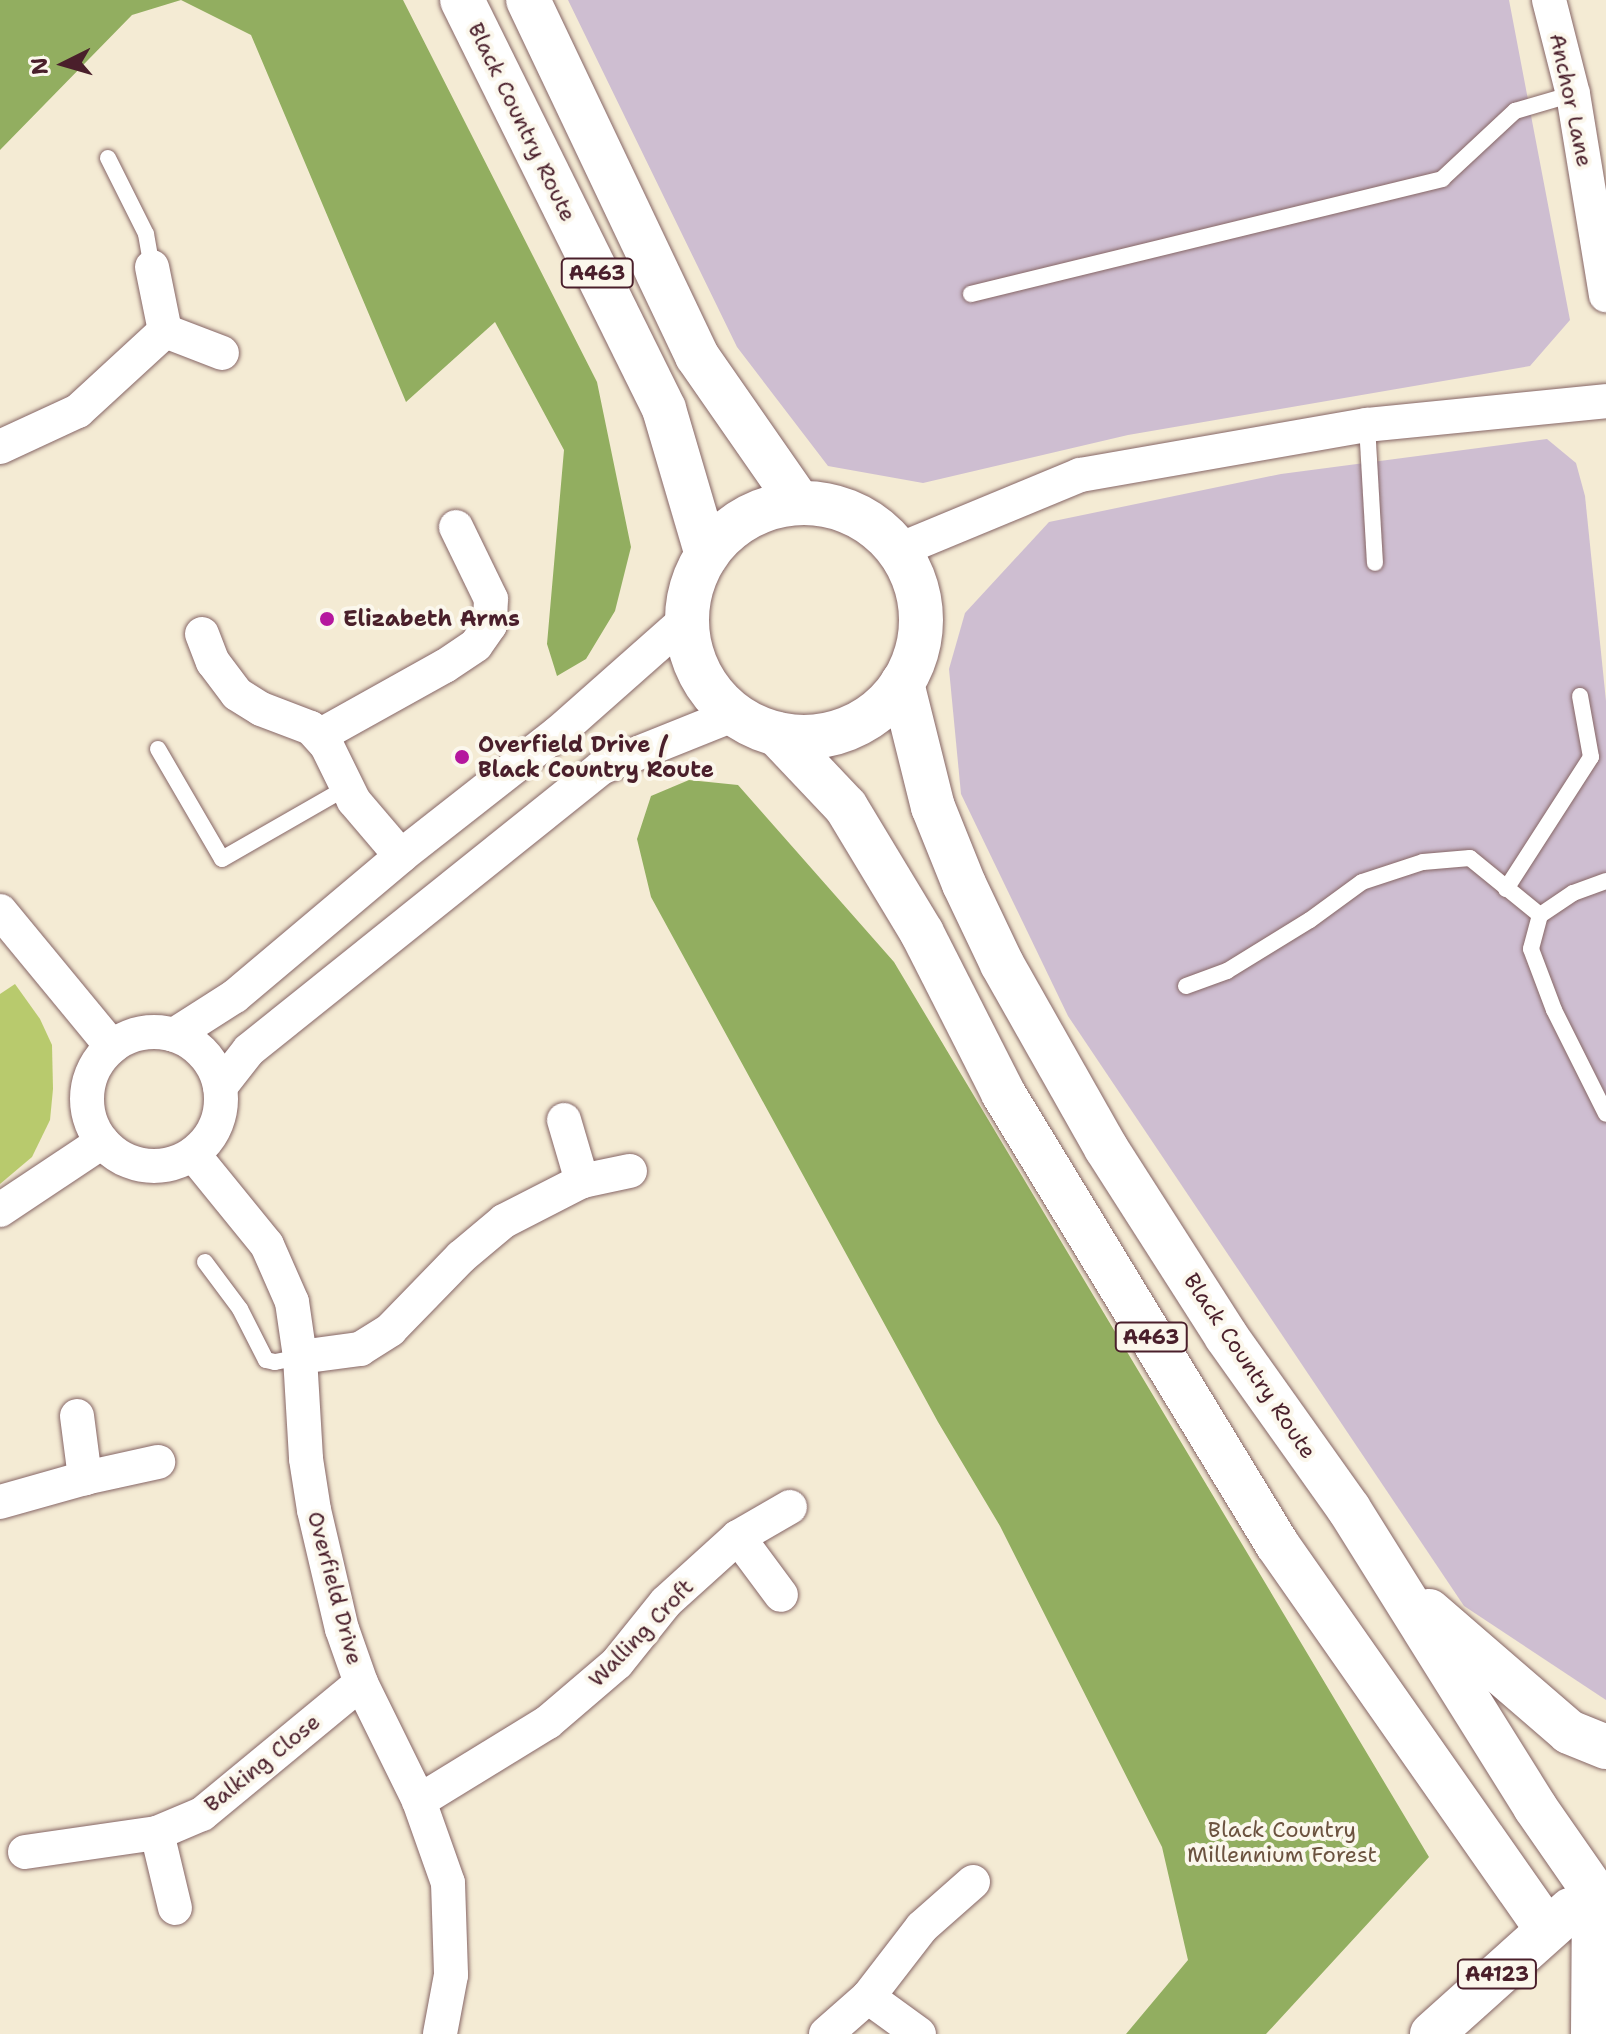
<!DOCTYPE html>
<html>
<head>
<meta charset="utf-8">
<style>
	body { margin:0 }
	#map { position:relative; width:1606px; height:2034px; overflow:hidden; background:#f4ebd4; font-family:"Shantell Sans",sans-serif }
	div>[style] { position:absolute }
	.industrial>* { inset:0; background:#cebed1 }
	.green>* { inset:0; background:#b8ca6d }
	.forest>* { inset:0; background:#92ae60 }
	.roads { filter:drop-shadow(0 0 2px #866666) drop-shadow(0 0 2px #866666) }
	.service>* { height:16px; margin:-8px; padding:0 8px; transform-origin:8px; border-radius:8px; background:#fff }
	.minor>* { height:34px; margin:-17px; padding:0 17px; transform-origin:17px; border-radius:17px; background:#fff }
	.minor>.ring { margin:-17px; padding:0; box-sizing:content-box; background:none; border:34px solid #fff; border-radius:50% }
	.trunk>* { height:44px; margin:-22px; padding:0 22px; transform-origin:22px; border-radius:22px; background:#fff }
	.trunk>.ring { margin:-22px; padding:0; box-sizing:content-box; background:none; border:44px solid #fff; border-radius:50% }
	.dots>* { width:22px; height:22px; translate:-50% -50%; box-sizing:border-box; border:4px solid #fbf7ec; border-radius:50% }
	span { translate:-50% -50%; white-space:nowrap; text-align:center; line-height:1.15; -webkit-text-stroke:8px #fbf7ec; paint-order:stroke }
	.shield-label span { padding:2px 6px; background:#fbf7ec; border:2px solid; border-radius:6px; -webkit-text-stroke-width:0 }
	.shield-label { font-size:20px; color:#4a1f2b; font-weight:700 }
	.street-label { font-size:22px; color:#4a1f2b }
	.poi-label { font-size:22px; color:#4a1f2b; font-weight:700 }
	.left { translate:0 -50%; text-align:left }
	.park-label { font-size:22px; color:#6b523f }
	.north { position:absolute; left:24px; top:24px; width:80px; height:80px; -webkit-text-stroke:6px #fbf7ec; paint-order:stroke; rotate:265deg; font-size:22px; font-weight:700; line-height:32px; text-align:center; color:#4a1f2b }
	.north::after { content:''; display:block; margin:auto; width:28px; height:36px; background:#4a1f2b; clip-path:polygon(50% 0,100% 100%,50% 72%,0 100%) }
</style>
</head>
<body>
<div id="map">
	<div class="industrial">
		<div style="clip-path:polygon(568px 0,1509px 0,1570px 320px,1530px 366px,1128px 435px,923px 483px,828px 466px,737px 347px)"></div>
		<div style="clip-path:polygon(1547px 439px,1576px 463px,1585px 496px,1606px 701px,1606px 1700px,1464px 1606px,1068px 1016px,961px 794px,949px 669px,965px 613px,1049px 522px,1281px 474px)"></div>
	</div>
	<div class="green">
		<div style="clip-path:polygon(15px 984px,40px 1019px,52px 1045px,53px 1089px,50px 1120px,32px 1157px,0 1184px,0 994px)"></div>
	</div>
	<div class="forest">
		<div style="clip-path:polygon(0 0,403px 0,597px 382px,631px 547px,615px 611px,586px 659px,557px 676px,547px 644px,564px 450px,495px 322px,406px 402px,251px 35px,181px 0,132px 15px,0 150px)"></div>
		<div style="clip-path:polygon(689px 780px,738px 785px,894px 962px,1429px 1857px,1266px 2034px,1126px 2034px,1188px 1960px,1162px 1847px,1000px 1526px,938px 1422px,651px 897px,637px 839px,651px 796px)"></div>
	</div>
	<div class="roads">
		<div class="service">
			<div style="left:108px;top:158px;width:85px;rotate:63.4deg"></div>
			<div style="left:146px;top:234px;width:34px;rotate:80deg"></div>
			<div style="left:971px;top:294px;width:485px;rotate:-13.7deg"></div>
			<div style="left:1442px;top:179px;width:100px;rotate:-43deg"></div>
			<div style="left:1515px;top:111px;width:60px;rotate:-16.3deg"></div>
			<div style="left:1367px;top:425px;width:138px;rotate:86.7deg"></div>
			<div style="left:158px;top:749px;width:127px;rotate:59.8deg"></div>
			<div style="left:222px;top:859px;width:143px;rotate:-29.8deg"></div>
			<div style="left:1606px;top:881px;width:35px;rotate:160deg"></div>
			<div style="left:1573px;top:893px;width:40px;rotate:146deg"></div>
			<div style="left:1540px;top:915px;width:35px;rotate:105deg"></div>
			<div style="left:1531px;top:949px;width:65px;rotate:69.3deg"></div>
			<div style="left:1554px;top:1010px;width:116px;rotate:63.4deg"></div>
			<div style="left:1506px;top:889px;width:157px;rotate:-57.2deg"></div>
			<div style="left:1591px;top:757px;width:62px;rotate:-100.2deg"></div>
			<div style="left:1186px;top:986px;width:44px;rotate:-20.1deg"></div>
			<div style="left:1227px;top:971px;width:97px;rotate:-31.6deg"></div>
			<div style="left:1310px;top:920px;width:64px;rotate:-36.2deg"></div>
			<div style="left:1362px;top:882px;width:64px;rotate:-18.2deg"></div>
			<div style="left:1423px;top:862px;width:47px;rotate:-4.9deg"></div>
			<div style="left:1470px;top:858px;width:90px;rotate:39.2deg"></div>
			<div style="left:205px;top:1262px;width:59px;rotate:53.3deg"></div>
			<div style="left:240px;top:1309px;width:57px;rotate:63deg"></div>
			<div style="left:266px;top:1360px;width:9px;rotate:13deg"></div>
			<div style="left:275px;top:1362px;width:25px;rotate:-11deg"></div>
		</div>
		<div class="minor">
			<div style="left:1549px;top:0;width:97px;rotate:75.7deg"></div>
			<div style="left:1573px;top:94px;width:204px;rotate:80.7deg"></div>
			<div style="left:152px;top:267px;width:65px;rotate:78.5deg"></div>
			<div style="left:165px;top:331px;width:61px;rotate:21.1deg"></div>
			<div style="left:0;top:447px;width:86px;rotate:-24.8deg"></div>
			<div style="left:78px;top:411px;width:118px;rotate:-42.6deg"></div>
			<div style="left:899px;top:550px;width:196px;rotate:-22.5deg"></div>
			<div style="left:1080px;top:475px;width:291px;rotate:-9.9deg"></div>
			<div style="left:1367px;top:425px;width:240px;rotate:-5.7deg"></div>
			<div style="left:202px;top:634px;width:30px;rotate:69deg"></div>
			<div style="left:213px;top:662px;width:40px;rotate:53deg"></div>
			<div style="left:237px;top:694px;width:28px;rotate:32deg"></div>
			<div style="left:261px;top:709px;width:53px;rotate:20.8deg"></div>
			<div style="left:311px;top:728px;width:24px;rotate:48deg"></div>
			<div style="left:327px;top:746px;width:61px;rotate:63.9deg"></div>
			<div style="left:354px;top:801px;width:72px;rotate:49.5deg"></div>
			<div style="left:319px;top:736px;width:144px;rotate:-29.1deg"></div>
			<div style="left:445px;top:666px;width:37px;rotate:-34deg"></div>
			<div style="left:476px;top:645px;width:24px;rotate:-55deg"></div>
			<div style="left:490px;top:625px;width:26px;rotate:-88deg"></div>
			<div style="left:491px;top:599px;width:80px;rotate:-115.9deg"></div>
			<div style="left:0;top:911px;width:176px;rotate:50.5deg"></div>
			<div class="ring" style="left:87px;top:1032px;width:100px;height:100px"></div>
			<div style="left:174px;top:1035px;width:72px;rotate:-32.6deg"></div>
			<div style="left:235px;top:996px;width:217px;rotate:-40.1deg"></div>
			<div style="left:401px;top:856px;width:199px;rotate:-38.1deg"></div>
			<div style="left:558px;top:733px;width:172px;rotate:-41.5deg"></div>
			<div style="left:220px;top:1087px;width:47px;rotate:-51.9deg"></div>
			<div style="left:249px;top:1050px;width:451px;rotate:-38.7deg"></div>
			<div style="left:601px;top:768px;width:144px;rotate:-21.9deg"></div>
			<div style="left:564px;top:1120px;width:64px;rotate:73.6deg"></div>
			<div style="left:193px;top:1154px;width:117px;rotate:50.9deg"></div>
			<div style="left:267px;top:1245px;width:62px;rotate:66.3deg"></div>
			<div style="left:292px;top:1302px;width:56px;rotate:81.7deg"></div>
			<div style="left:300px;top:1357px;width:102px;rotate:86.6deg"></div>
			<div style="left:306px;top:1459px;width:52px;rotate:81.1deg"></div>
			<div style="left:314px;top:1510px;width:122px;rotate:76.8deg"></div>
			<div style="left:342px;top:1629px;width:57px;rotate:70.6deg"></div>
			<div style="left:361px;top:1683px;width:131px;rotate:63.8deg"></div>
			<div style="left:419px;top:1801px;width:87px;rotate:70.5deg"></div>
			<div style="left:448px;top:1883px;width:92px;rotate:88.1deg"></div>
			<div style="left:451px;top:1975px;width:60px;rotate:100.6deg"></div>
			<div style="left:0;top:1210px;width:123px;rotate:-33.7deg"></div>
			<div style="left:300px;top:1357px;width:61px;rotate:-7.6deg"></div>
			<div style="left:360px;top:1349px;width:36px;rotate:-32deg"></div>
			<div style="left:390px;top:1330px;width:102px;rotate:-45.8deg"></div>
			<div style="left:461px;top:1257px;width:56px;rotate:-39.9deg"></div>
			<div style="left:504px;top:1221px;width:88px;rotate:-27.1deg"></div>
			<div style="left:582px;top:1181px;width:49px;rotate:-11.8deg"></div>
			<div style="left:77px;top:1416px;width:63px;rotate:82.6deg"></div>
			<div style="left:0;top:1502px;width:88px;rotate:-15.8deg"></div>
			<div style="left:85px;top:1478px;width:75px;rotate:-12.4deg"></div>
			<div style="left:738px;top:1537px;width:60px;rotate:-30deg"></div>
			<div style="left:419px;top:1801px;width:151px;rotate:-31.5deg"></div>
			<div style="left:548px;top:1722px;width:91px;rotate:-40.5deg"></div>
			<div style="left:617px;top:1663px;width:78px;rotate:-51.2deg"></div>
			<div style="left:666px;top:1602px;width:97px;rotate:-42.1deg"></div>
			<div style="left:738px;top:1537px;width:72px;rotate:53.4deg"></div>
			<div style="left:157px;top:1833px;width:77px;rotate:76.5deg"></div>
			<div style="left:25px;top:1852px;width:133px;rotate:-8.2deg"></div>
			<div style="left:157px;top:1833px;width:49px;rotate:-22.9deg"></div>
			<div style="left:202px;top:1814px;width:206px;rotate:-39.5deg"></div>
			<div style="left:868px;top:1997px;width:63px;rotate:36deg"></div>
			<div style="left:826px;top:2034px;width:56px;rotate:-41.4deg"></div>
			<div style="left:868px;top:1997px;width:88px;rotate:-52.4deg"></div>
			<div style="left:922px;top:1927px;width:68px;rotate:-41.4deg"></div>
		</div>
		<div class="trunk">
			<div style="left:462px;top:0;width:456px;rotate:63.7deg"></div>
			<div style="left:664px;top:409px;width:152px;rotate:73.6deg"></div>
			<div style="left:528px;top:0;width:394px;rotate:64.6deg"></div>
			<div style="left:697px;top:356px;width:179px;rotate:55.2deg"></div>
			<div class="ring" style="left:687px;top:503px;width:190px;height:190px"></div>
			<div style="left:902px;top:683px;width:128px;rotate:76deg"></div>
			<div style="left:933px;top:807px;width:83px;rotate:68.1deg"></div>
			<div style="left:964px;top:884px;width:89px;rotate:64.6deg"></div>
			<div style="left:1002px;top:964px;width:211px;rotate:60.5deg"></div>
			<div style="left:1106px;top:1148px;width:223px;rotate:57.4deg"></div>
			<div style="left:1226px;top:1336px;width:212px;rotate:54.6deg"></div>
			<div style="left:1349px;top:1509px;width:351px;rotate:58deg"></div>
			<div style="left:1535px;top:1807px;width:103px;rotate:55.2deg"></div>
			<div style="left:1594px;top:1892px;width:142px;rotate:90.4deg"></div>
			<div style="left:777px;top:734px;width:100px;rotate:46.6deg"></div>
			<div style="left:846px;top:807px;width:147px;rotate:58.9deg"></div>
			<div style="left:922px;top:933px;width:179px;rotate:63.1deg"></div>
			<div style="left:1003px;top:1093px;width:528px;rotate:58.72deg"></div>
			<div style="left:1277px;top:1544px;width:469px;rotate:55deg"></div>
			<div style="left:1429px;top:1611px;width:185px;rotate:40.8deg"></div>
			<div style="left:1569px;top:1732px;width:40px;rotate:22deg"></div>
			<div style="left:1432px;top:2034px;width:186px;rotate:-41.9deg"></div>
		</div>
	</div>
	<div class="dots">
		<div style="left:327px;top:619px;background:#b5179e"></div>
		<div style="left:462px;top:757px;background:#b5179e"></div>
	</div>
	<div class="shield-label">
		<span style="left:597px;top:273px">A463</span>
		<span style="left:1151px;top:1337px">A463</span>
		<span style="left:1497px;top:1974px">A4123</span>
	</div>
	<div class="street-label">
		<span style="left:1571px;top:100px;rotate:78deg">Anchor Lane</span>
		<span style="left:522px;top:122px;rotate:64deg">Black Country Route</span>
		<span style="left:1250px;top:1366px;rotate:56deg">Black Country Route</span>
		<span style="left:335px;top:1588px;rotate:75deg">Overfield Drive</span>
		<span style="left:641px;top:1633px;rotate:-46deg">Walling Croft</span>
		<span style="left:262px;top:1763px;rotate:-39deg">Balking Close</span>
	</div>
	<div class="poi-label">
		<span class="left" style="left:343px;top:619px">Elizabeth Arms</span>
		<span class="left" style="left:478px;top:757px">Overfield Drive /<br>Black Country Route</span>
	</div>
	<div class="park-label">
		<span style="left:1282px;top:1842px">Black Country<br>Millennium Forest</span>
	</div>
	<div class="north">N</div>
</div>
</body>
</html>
